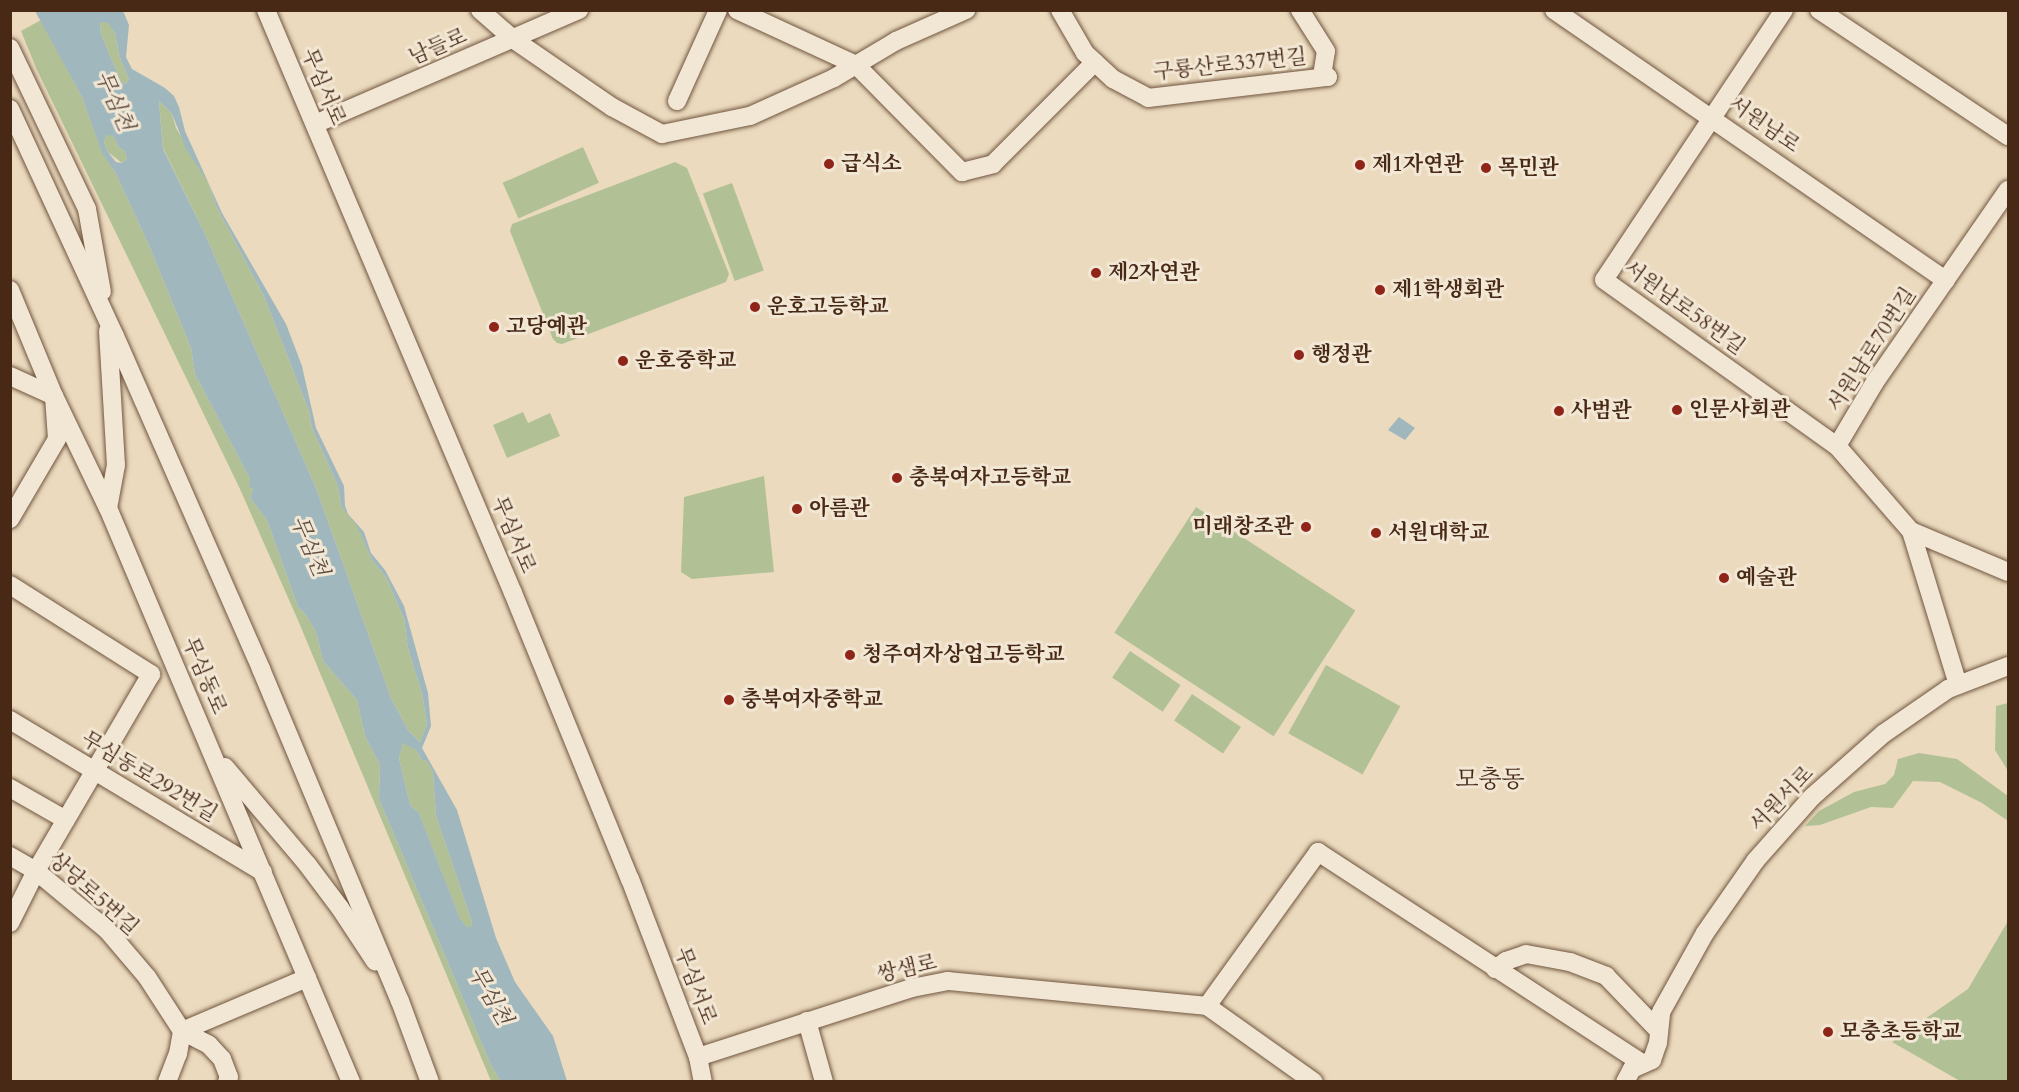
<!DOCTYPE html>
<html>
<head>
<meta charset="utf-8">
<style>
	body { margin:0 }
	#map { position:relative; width:2019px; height:1092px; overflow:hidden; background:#ebdabd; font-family:Cardo,"Noto Serif KR",serif }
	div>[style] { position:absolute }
	.green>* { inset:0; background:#b2c195; transform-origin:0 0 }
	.water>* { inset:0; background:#9fb7bd }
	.roads { filter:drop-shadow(0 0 2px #705540) drop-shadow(0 0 2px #705540) }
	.minor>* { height:18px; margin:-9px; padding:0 9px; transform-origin:9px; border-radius:9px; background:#f2e7d4 }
	.dots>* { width:16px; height:16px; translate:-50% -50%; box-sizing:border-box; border:3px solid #f2e7d4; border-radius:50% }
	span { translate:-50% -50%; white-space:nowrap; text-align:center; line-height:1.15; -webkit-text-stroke:6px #f2e7d4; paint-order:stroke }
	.street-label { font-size:21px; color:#472916 }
	.poi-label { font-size:21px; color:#472916; font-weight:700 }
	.left { translate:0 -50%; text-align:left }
	.right { translate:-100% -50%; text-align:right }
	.water-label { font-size:22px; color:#5d4c40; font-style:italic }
	.quarter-label { font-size:24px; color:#472916 }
	.frame { position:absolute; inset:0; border:12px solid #472916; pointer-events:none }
</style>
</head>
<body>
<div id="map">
	<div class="green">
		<div style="clip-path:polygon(41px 20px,82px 97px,102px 152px,115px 172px,148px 243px,191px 348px,195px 374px,250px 479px,253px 489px,250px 498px,267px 520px,298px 607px,306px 615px,316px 632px,323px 661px,357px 700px,365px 736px,380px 765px,379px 799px,491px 1065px,500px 1081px,491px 1081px,297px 618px,240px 489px,37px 70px,21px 31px)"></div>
		<div style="clip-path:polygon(100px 22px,108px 22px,115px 33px,119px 55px,129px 80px,125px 84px,120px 80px,101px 34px)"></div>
		<div style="clip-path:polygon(159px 101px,172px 114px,176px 128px,208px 182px,217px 208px,263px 294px,309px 411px,312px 428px,338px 486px,341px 506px,357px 525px,372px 560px,386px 577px,404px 619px,408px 648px,422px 694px,427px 724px,420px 742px,408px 730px,391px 698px,316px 488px,204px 232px,163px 148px)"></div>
		<div style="clip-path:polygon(107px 134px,113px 136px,118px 146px,125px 152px,127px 159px,122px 163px,108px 152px,104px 142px)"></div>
		<div style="left:583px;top:147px;width:39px;height:88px;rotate:66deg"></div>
		<div style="clip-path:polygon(675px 162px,687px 168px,689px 173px,729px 274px,726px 282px,562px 344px,557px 343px,553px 339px,510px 231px,512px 224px)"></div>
		<div style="left:732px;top:183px;width:93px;height:31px;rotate:70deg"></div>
		<div style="clip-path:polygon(523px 412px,528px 423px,550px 413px,560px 436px,507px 458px,493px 425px)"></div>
		<div style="clip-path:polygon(764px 476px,774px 572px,692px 579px,681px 572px,684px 497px)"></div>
		<div style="left:1196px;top:507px;width:190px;height:150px;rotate:33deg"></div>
		<div style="left:1130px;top:651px;width:61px;height:32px;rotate:34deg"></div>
		<div style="left:1326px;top:665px;width:85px;height:78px;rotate:29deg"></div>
		<div style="left:1192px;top:694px;width:59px;height:32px;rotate:34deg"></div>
		<div style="clip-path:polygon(2008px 703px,2008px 771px,1995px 750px,1996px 706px)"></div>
		<div style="clip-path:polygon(403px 742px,416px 750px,422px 760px,427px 761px,433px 773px,436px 816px,472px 922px,471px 928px,467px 927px,460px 920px,419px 813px,410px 805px,399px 758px)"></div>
		<div style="clip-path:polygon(1919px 753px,1957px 759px,2008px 796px,2008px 821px,1982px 803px,1940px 782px,1913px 781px,1893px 808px,1871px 807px,1820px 825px,1805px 826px,1819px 811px,1854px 792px,1885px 784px,1894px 775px,1898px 759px)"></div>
		<div style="clip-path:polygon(2008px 921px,2008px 1081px,1960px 1081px,1892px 1042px,1968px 989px)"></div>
	</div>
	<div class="water">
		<div style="clip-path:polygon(evenodd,35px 11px,123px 11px,129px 25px,126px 57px,132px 69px,165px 88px,174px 96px,179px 107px,185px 131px,222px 213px,286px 324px,302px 366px,316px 428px,344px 486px,345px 506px,348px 514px,364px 532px,371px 553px,385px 570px,404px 606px,428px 693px,431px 726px,422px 748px,457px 810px,496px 938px,515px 982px,553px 1036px,567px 1081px,500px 1081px,491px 1065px,379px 799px,380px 765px,365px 736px,357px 700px,323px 661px,316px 632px,306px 615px,298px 607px,267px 520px,250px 498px,253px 489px,249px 486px,250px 479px,195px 374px,191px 348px,148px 243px,115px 172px,102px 153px,82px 97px,35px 11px,100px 22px,108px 23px,115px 33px,119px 55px,129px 80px,125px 84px,120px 80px,101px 34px,100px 22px,35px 11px,159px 101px,172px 114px,186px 149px,208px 182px,217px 208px,263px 294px,309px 411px,312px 428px,338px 486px,341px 506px,357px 526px,372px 560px,386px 577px,404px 619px,408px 648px,422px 694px,427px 724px,420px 742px,408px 730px,391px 698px,316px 488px,204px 232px,163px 149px,159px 101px,35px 11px,107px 135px,113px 136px,118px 146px,125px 152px,127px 159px,122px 163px,116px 162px,108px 152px,104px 142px,107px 135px,35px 11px,403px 743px,416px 750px,422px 760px,427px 761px,433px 773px,436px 816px,472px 922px,471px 927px,467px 927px,460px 919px,419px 813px,410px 805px,399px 758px,403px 743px)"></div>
		<div style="clip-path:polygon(1399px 417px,1415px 428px,1405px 440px,1388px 430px)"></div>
	</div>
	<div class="roads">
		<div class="minor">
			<div style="left:266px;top:10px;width:633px;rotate:67.04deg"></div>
			<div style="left:513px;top:593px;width:309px;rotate:67.8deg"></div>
			<div style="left:630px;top:879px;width:191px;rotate:69.1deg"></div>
			<div style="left:698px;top:1057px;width:25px;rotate:79deg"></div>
			<div style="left:480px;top:10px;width:44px;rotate:41.3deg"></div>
			<div style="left:513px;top:39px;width:120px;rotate:34.5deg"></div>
			<div style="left:612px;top:107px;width:57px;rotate:28.4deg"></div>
			<div style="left:662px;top:134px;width:90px;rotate:-11.6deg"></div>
			<div style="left:750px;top:116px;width:92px;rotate:-24.3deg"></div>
			<div style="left:834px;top:78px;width:72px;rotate:-30.8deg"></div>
			<div style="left:896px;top:41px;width:77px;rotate:-23.9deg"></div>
			<div style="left:737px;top:10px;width:131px;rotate:24.8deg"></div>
			<div style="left:856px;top:65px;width:151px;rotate:45.3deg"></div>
			<div style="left:962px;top:172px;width:32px;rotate:-14deg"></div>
			<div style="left:993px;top:164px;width:144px;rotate:-45deg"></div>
			<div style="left:1060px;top:10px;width:50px;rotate:59.8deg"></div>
			<div style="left:1085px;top:53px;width:38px;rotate:43deg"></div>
			<div style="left:1113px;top:79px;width:40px;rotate:28deg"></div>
			<div style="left:1148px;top:98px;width:181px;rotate:-6.7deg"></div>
			<div style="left:1328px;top:77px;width:6px;rotate:-171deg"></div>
			<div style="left:1322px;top:76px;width:25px;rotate:-81deg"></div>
			<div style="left:1326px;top:51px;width:49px;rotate:-122.4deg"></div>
			<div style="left:1554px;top:10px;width:476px;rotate:34.6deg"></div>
			<div style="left:1784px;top:10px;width:324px;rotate:123.7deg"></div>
			<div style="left:1604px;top:280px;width:286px;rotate:35.5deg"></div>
			<div style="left:1837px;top:446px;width:113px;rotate:49deg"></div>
			<div style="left:1911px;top:531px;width:161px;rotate:73deg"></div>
			<div style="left:1819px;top:10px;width:227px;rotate:33.7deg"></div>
			<div style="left:10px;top:48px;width:178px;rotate:64.4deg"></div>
			<div style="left:87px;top:209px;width:84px;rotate:79.8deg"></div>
			<div style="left:677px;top:101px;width:100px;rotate:-65.7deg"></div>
			<div style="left:10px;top:109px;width:250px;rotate:65.2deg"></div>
			<div style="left:115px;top:336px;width:364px;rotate:66.3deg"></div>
			<div style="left:261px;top:669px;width:360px;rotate:67.3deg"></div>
			<div style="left:400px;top:1001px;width:86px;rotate:69.7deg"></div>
			<div style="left:315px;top:124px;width:288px;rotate:-23.4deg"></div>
			<div style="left:10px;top:290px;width:115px;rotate:67.5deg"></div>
			<div style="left:54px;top:396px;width:124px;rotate:64.3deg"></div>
			<div style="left:108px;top:508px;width:623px;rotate:67.05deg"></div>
			<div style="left:108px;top:331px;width:134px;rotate:86.6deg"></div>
			<div style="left:116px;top:465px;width:44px;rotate:100.5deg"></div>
			<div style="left:10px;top:376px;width:48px;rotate:24.4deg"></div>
			<div style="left:54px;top:396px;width:43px;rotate:86deg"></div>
			<div style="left:57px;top:439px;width:93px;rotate:120.4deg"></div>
			<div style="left:1837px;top:446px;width:74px;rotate:-59.3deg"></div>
			<div style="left:1875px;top:382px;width:234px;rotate:-55.3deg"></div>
			<div style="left:1911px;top:531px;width:105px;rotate:22.9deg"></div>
			<div style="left:10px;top:585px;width:167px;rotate:32.3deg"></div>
			<div style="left:10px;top:720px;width:295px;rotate:31deg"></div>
			<div style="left:225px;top:767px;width:127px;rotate:49.8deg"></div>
			<div style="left:307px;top:864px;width:55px;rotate:53.1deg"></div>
			<div style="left:340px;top:908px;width:64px;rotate:56.6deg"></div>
			<div style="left:10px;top:788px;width:64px;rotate:29.7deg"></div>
			<div style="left:10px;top:856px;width:30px;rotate:30deg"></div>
			<div style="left:36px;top:871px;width:92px;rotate:39.7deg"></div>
			<div style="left:107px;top:930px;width:62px;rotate:49.6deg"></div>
			<div style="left:147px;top:977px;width:64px;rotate:57.1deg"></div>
			<div style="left:182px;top:1031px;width:30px;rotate:27deg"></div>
			<div style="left:209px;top:1045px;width:19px;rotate:47deg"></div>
			<div style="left:222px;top:1059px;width:19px;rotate:69deg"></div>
			<div style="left:229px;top:1077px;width:5px;rotate:112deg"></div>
			<div style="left:10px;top:923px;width:58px;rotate:-63.4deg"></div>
			<div style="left:36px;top:871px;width:228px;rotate:-59.7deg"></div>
			<div style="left:1495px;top:969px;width:14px;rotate:-36deg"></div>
			<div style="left:1506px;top:961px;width:21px;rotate:-19deg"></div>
			<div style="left:1526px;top:954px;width:45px;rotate:10.3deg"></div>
			<div style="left:1570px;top:962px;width:39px;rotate:21deg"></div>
			<div style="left:1606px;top:976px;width:76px;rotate:46.1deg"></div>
			<div style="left:1207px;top:1006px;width:190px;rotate:-54.2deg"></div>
			<div style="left:1318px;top:852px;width:388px;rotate:33.1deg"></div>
			<div style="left:807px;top:1021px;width:63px;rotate:74.4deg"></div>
			<div style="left:182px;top:1031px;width:136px;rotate:-23deg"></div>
			<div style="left:698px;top:1057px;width:225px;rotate:-17.9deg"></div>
			<div style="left:912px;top:988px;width:37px;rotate:-11deg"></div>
			<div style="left:948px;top:981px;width:260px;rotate:5.5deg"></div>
			<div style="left:1207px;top:1006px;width:131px;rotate:35.4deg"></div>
			<div style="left:167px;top:1082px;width:30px;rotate:-69deg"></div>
			<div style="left:178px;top:1054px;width:23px;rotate:-80deg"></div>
			<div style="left:1625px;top:1082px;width:15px;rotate:-62deg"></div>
			<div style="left:1632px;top:1069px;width:22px;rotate:-24deg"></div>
			<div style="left:1652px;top:1060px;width:18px;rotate:-71deg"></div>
			<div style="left:1658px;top:1043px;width:31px;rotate:-84deg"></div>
			<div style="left:1661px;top:1012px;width:90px;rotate:-60.9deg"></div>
			<div style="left:1705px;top:933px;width:89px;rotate:-55.1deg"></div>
			<div style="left:1756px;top:860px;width:84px;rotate:-48.4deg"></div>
			<div style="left:1812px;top:797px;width:95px;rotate:-41.6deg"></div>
			<div style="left:1883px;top:734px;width:79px;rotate:-34.7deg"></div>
			<div style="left:1948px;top:689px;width:64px;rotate:-21deg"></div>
		</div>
	</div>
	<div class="dots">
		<div style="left:829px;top:164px;background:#8f2418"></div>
		<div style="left:1360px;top:165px;background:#8f2418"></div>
		<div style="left:1486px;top:168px;background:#8f2418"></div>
		<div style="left:1096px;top:273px;background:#8f2418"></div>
		<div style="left:1380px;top:290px;background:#8f2418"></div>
		<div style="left:755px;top:307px;background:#8f2418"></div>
		<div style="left:494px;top:327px;background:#8f2418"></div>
		<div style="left:1299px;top:355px;background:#8f2418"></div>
		<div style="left:623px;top:361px;background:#8f2418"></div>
		<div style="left:1677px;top:410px;background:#8f2418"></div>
		<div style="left:1559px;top:411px;background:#8f2418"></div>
		<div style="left:897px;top:478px;background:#8f2418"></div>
		<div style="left:797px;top:509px;background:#8f2418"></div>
		<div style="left:1306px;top:527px;background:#8f2418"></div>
		<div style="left:1376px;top:533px;background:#8f2418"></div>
		<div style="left:1724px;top:578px;background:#8f2418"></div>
		<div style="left:850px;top:655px;background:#8f2418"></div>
		<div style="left:729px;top:700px;background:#8f2418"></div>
		<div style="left:1828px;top:1032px;background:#8f2418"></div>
	</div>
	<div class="street-label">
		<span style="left:438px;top:47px;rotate:-23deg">남들로</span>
		<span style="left:1230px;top:65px;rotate:-6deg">구룡산로337번길</span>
		<span style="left:323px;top:87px;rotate:67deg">무심서로</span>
		<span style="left:1764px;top:125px;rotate:35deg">서원남로</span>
		<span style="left:1684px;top:308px;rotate:36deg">서원남로58번길</span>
		<span style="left:1872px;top:350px;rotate:-57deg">서원남로70번길</span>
		<span style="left:513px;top:535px;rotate:67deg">무심서로</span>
		<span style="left:204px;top:676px;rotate:67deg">무심동로</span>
		<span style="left:149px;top:777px;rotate:31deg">무심동로292번길</span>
		<span style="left:1782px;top:799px;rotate:-46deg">서원서로</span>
		<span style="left:93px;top:894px;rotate:42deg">상당로5번길</span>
		<span style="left:907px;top:969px;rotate:-13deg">쌍샘로</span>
		<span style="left:695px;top:986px;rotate:69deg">무심서로</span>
	</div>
	<div class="poi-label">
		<span class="left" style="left:841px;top:164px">급식소</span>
		<span class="left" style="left:1372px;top:165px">제1자연관</span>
		<span class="left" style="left:1498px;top:168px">목민관</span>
		<span class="left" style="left:1108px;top:273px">제2자연관</span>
		<span class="left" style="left:1392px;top:290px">제1학생회관</span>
		<span class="left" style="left:767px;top:307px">운호고등학교</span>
		<span class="left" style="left:506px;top:327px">고당예관</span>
		<span class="left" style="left:1311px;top:355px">행정관</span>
		<span class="left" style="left:635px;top:361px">운호중학교</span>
		<span class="left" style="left:1689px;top:410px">인문사회관</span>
		<span class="left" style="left:1571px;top:411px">사범관</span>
		<span class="left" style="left:909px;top:478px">충북여자고등학교</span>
		<span class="left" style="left:809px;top:509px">아름관</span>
		<span class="right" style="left:1294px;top:527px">미래창조관</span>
		<span class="left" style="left:1388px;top:533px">서원대학교</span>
		<span class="left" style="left:1736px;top:578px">예술관</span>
		<span class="left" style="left:862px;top:655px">청주여자상업고등학교</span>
		<span class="left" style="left:741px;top:700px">충북여자중학교</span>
		<span class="left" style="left:1840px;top:1032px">모충초등학교</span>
	</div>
	<div class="water-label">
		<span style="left:114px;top:101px;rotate:66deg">무심천</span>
		<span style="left:309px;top:546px;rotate:67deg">무심천</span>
		<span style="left:490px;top:996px;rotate:60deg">무심천</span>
	</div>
	<div class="quarter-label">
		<span style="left:1490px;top:780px">모충동</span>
	</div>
	<div class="frame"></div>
</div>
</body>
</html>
